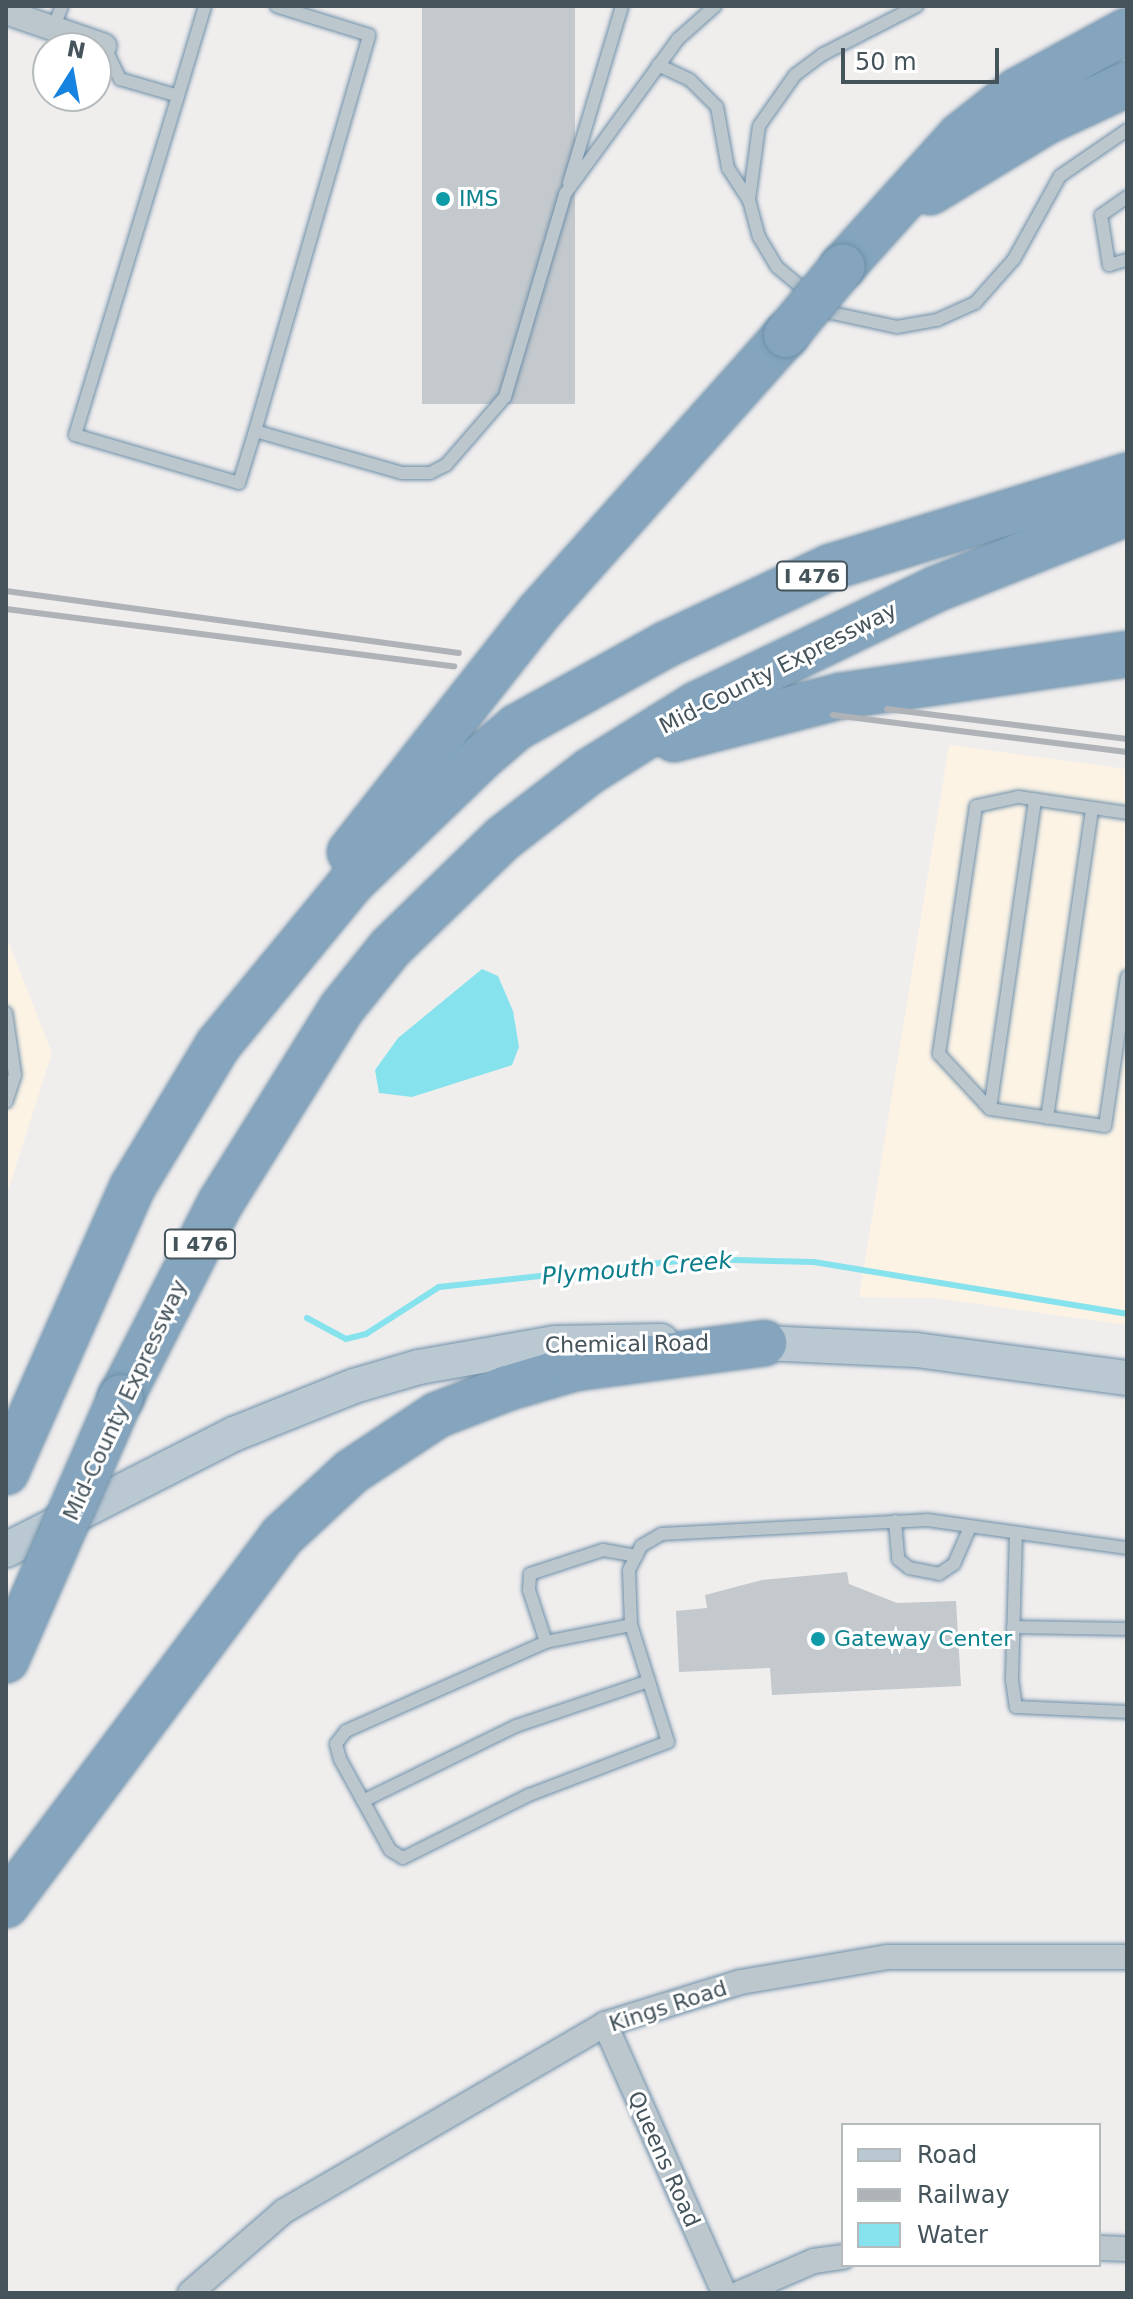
<!DOCTYPE html>
<html>
<head>
<meta charset="utf-8">
<style>
	body { margin:0 }
	#map { position:relative; width:1133px; height:2299px; overflow:hidden; background:#f0eded; font-family:"DejaVu Sans",sans-serif }
	div>[style] { position:absolute }
	.commercial>* { inset:0; background:#fcf3e5 }
	.water>* { inset:0; background:#86e2ed }
	.stream>* { height:6px; margin:-3px; padding:0 3px; transform-origin:3px; border-radius:3px; background:#86e2ed }
	.building>* { inset:0; background:#c4c9cd; transform-origin:0 0 }
	.roads { filter:drop-shadow(0 0 2px #6f90a9) drop-shadow(0 0 2px #6f90a9) }
	.service>* { height:12px; margin:-6px; padding:0 6px; transform-origin:6px; border-radius:6px; background:#bbc6cd }
	.minor>* { height:24px; margin:-12px; padding:0 12px; transform-origin:12px; border-radius:12px; background:#bbc6cd }
	.secondary>* { height:34px; margin:-17px; padding:0 17px; transform-origin:17px; border-radius:17px; background:#bac8d2 }
	.motorway>* { height:44px; margin:-22px; padding:0 22px; transform-origin:22px; border-radius:22px; background:#84a5bd }
	.rail>* { height:6px; margin:-3px; padding:0 3px; transform-origin:3px; border-radius:3px; background:#afb3b8 }
	.bridges { filter:drop-shadow(0 0 2px #6f90a9) drop-shadow(0 0 2px #6f90a9) }
	.motorway-bridge>* { height:44px; margin:-22px; padding:0 22px; transform-origin:22px; border-radius:22px; background:#84a5bd }
	.dots>* { width:22px; height:22px; translate:-50% -50%; box-sizing:border-box; border:4px solid #fff; border-radius:50% }
	span { translate:-50% -50%; white-space:nowrap; text-align:center; line-height:1.15; -webkit-text-stroke:6px #fff; paint-order:stroke }
	.shield-label span { padding:2px 6px; background:#fff; border:2px solid; border-radius:6px; -webkit-text-stroke-width:0 }
	.shield-label { font-size:20px; color:#45535b; font-weight:700 }
	.culture-label { font-size:22px; color:#0d838f }
	.left { translate:0 -50%; text-align:left }
	.street-label { font-size:22px; color:#45535b }
	.water-label { font-size:24px; color:#0b7d8b; font-style:italic }
	.frame { position:absolute; inset:0; border:8px solid #45535b; pointer-events:none }
	.legend { position:absolute; left:841px; top:2123px; width:260px; height:144px; box-sizing:border-box; background:#fff; border:2px solid #b5babd; margin:0; padding:10px 14px; list-style:none; font-size:24px; color:#45535b }
	.legend li { display:flex; align-items:center; gap:16px; height:40px }
	.legend b { width:40px; border:2px solid #b5babd }
	.north { position:absolute; left:32px; top:32px; width:80px; height:80px; box-sizing:border-box; background:#fff; border:2px solid #b5babd; border-radius:50%; rotate:11deg; font-size:22px; font-weight:700; line-height:32px; text-align:center; color:#45535b }
	.north::after { content:''; display:block; margin:auto; width:28px; height:36px; background:#1683e1; clip-path:polygon(50% 0,100% 100%,50% 72%,0 100%) }
	.scale { position:absolute; left:841px; top:48px; width:158px; height:36px; box-sizing:border-box; border:4px solid #45535b; border-top:0; padding-left:10px; font-size:24px; line-height:28px; white-space:nowrap; color:#45535b; -webkit-text-stroke:6px #fff; paint-order:stroke }
</style>
</head>
<body>
<div id="map">
	<div class="commercial">
		<div style="clip-path:polygon(949px 745px,1127px 769px,1127px 1325px,935px 1298px,859px 1297px)"></div>
		<div style="clip-path:polygon(6px 936px,52px 1053px,6px 1197px)"></div>
	</div>
	<div class="water">
		<div style="clip-path:polygon(482px 969px,498px 976px,513px 1011px,519px 1047px,512px 1065px,412px 1097px,379px 1093px,375px 1070px,398px 1038px)"></div>
	</div>
	<div class="stream">
		<div style="left:307px;top:1318px;width:44px;rotate:28.3deg"></div>
		<div style="left:346px;top:1339px;width:21px;rotate:-14deg"></div>
		<div style="left:366px;top:1334px;width:87px;rotate:-32.8deg"></div>
		<div style="left:439px;top:1287px;width:261px;rotate:-6.2deg"></div>
		<div style="left:698px;top:1259px;width:116px;rotate:1.5deg"></div>
		<div style="left:814px;top:1262px;width:317px;rotate:9.4deg"></div>
	</div>
	<div class="building">
		<div style="left:422px;top:6px;width:153px;height:398px"></div>
		<div style="clip-path:polygon(847px 1572px,849px 1584px,897px 1603px,956px 1601px,961px 1686px,772px 1695px,770px 1668px,679px 1672px,676px 1611px,707px 1608px,705px 1595px,762px 1580px)"></div>
	</div>
	<div class="roads">
		<div class="service">
			<div style="left:917px;top:6px;width:106px;rotate:152.9deg"></div>
			<div style="left:823px;top:54px;width:35px;rotate:143deg"></div>
			<div style="left:795px;top:75px;width:62px;rotate:125.2deg"></div>
			<div style="left:759px;top:126px;width:75px;rotate:97.7deg"></div>
			<div style="left:749px;top:200px;width:38px;rotate:75deg"></div>
			<div style="left:759px;top:237px;width:35px;rotate:59deg"></div>
			<div style="left:777px;top:267px;width:72px;rotate:39.9deg"></div>
			<div style="left:832px;top:313px;width:66px;rotate:12.2deg"></div>
			<div style="left:897px;top:327px;width:41px;rotate:-9.9deg"></div>
			<div style="left:937px;top:320px;width:42px;rotate:-24.1deg"></div>
			<div style="left:975px;top:303px;width:59px;rotate:-48.4deg"></div>
			<div style="left:1014px;top:259px;width:95px;rotate:-61deg"></div>
			<div style="left:1060px;top:176px;width:81px;rotate:-34.5deg"></div>
			<div style="left:53px;top:29px;width:25px;rotate:-69deg"></div>
			<div style="left:104px;top:46px;width:37px;rotate:64deg"></div>
			<div style="left:120px;top:79px;width:60px;rotate:16.3deg"></div>
			<div style="left:178px;top:96px;width:354px;rotate:106.9deg"></div>
			<div style="left:75px;top:435px;width:171px;rotate:16.3deg"></div>
			<div style="left:239px;top:483px;width:54px;rotate:-72.9deg"></div>
			<div style="left:255px;top:431px;width:153px;rotate:15.9deg"></div>
			<div style="left:402px;top:473px;width:28px"></div>
			<div style="left:430px;top:473px;width:18px;rotate:-27deg"></div>
			<div style="left:446px;top:465px;width:90px;rotate:-49.1deg"></div>
			<div style="left:505px;top:397px;width:212px;rotate:-73.5deg"></div>
			<div style="left:565px;top:194px;width:192px;rotate:-53.9deg"></div>
			<div style="left:678px;top:39px;width:50px;rotate:-41.7deg"></div>
			<div style="left:658px;top:65px;width:35px;rotate:25deg"></div>
			<div style="left:690px;top:80px;width:38px;rotate:45deg"></div>
			<div style="left:717px;top:107px;width:62px;rotate:79.8deg"></div>
			<div style="left:728px;top:168px;width:38px;rotate:57deg"></div>
			<div style="left:178px;top:96px;width:94px;rotate:-73.3deg"></div>
			<div style="left:569px;top:183px;width:185px;rotate:-73.3deg"></div>
			<div style="left:1127px;top:197px;width:32px;rotate:145deg"></div>
			<div style="left:1101px;top:215px;width:51px;rotate:80.9deg"></div>
			<div style="left:1109px;top:265px;width:19px;rotate:-16deg"></div>
			<div style="left:255px;top:431px;width:412px;rotate:-73.9deg"></div>
			<div style="left:369px;top:35px;width:97px;rotate:-162.7deg"></div>
			<div style="left:1127px;top:813px;width:110px;rotate:-171.6deg"></div>
			<div style="left:1018px;top:797px;width:43px;rotate:167.9deg"></div>
			<div style="left:976px;top:806px;width:251px;rotate:98.5deg"></div>
			<div style="left:939px;top:1054px;width:75px;rotate:47.2deg"></div>
			<div style="left:990px;top:1109px;width:116px;rotate:8.4deg"></div>
			<div style="left:1105px;top:1126px;width:151px;rotate:-81.6deg"></div>
			<div style="left:6px;top:1013px;width:63px;rotate:81.7deg"></div>
			<div style="left:15px;top:1075px;width:28px;rotate:108deg"></div>
			<div style="left:990px;top:1109px;width:313px;rotate:-81.7deg"></div>
			<div style="left:1047px;top:1118px;width:313px;rotate:-81.7deg"></div>
			<div style="left:895px;top:1521px;width:38px;rotate:85deg"></div>
			<div style="left:898px;top:1559px;width:14px;rotate:39deg"></div>
			<div style="left:909px;top:1568px;width:31px;rotate:11deg"></div>
			<div style="left:939px;top:1574px;width:18px;rotate:-34deg"></div>
			<div style="left:954px;top:1564px;width:40px;rotate:-66.6deg"></div>
			<div style="left:1016px;top:1534px;width:146px;rotate:91.6deg"></div>
			<div style="left:1012px;top:1680px;width:27px;rotate:82deg"></div>
			<div style="left:1016px;top:1707px;width:111px;rotate:2.6deg"></div>
			<div style="left:631px;top:1625px;width:87px;rotate:168.7deg"></div>
			<div style="left:546px;top:1642px;width:219px;rotate:156deg"></div>
			<div style="left:346px;top:1731px;width:16px;rotate:128deg"></div>
			<div style="left:336px;top:1744px;width:16px;rotate:75deg"></div>
			<div style="left:340px;top:1759px;width:104px;rotate:61.2deg"></div>
			<div style="left:390px;top:1850px;width:15px;rotate:32deg"></div>
			<div style="left:403px;top:1858px;width:141px;rotate:-26.6deg"></div>
			<div style="left:529px;top:1795px;width:149px;rotate:-20.9deg"></div>
			<div style="left:668px;top:1742px;width:123px;rotate:-107.5deg"></div>
			<div style="left:631px;top:1625px;width:55px;rotate:-92.1deg"></div>
			<div style="left:629px;top:1570px;width:27px;rotate:-63deg"></div>
			<div style="left:641px;top:1546px;width:24px;rotate:-30deg"></div>
			<div style="left:662px;top:1534px;width:265px;rotate:-3deg"></div>
			<div style="left:927px;top:1520px;width:202px;rotate:8deg"></div>
			<div style="left:1013px;top:1627px;width:114px;rotate:1deg"></div>
			<div style="left:546px;top:1642px;width:55px;rotate:-108.1deg"></div>
			<div style="left:529px;top:1590px;width:16px;rotate:-86deg"></div>
			<div style="left:530px;top:1574px;width:77px;rotate:-18.2deg"></div>
			<div style="left:603px;top:1550px;width:34px;rotate:10deg"></div>
			<div style="left:363px;top:1801px;width:170px;rotate:-26.1deg"></div>
			<div style="left:516px;top:1726px;width:140px;rotate:-18.7deg"></div>
		</div>
		<div class="minor">
			<div style="left:6px;top:12px;width:104px;rotate:19.1deg"></div>
			<div style="left:605px;top:2024px;width:294px;rotate:66.1deg"></div>
			<div style="left:1099px;top:2248px;width:28px;rotate:2deg"></div>
			<div style="left:190px;top:2293px;width:125px;rotate:-41.1deg"></div>
			<div style="left:284px;top:2211px;width:371px;rotate:-30.2deg"></div>
			<div style="left:605px;top:2024px;width:142px;rotate:-17.2deg"></div>
			<div style="left:741px;top:1982px;width:148px;rotate:-9.7deg"></div>
			<div style="left:887px;top:1957px;width:240px"></div>
			<div style="left:740px;top:2293px;width:81px;rotate:-23.4deg"></div>
			<div style="left:814px;top:2261px;width:29px;rotate:-8deg"></div>
		</div>
		<div class="secondary">
			<div style="left:741px;top:1342px;width:175px;rotate:2.6deg"></div>
			<div style="left:916px;top:1350px;width:213px;rotate:7.6deg"></div>
			<div style="left:6px;top:1550px;width:256px;rotate:-27deg"></div>
			<div style="left:234px;top:1434px;width:129px;rotate:-21.8deg"></div>
			<div style="left:354px;top:1386px;width:68px;rotate:-16.3deg"></div>
			<div style="left:419px;top:1367px;width:138px;rotate:-10deg"></div>
			<div style="left:555px;top:1343px;width:106px;rotate:-1.1deg"></div>
		</div>
		<div class="motorway">
			<div style="left:930px;top:192px;width:135px;rotate:-31.3deg"></div>
			<div style="left:1045px;top:122px;width:90px;rotate:-24.9deg"></div>
			<div style="left:843px;top:266px;width:175px;rotate:-48deg"></div>
			<div style="left:960px;top:136px;width:73px;rotate:-38.3deg"></div>
			<div style="left:1017px;top:91px;width:125px;rotate:-28.6deg"></div>
			<div style="left:674px;top:739px;width:171px;rotate:-14.5deg"></div>
			<div style="left:840px;top:696px;width:290px;rotate:-8.3deg"></div>
			<div style="left:350px;top:852px;width:305px;rotate:-51.8deg"></div>
			<div style="left:539px;top:612px;width:371px;rotate:-48.3deg"></div>
			<div style="left:121px;top:1397px;width:219px;rotate:-62.9deg"></div>
			<div style="left:221px;top:1202px;width:227px;rotate:-58.1deg"></div>
			<div style="left:341px;top:1009px;width:78px;rotate:-51.2deg"></div>
			<div style="left:390px;top:948px;width:156px;rotate:-44.2deg"></div>
			<div style="left:502px;top:839px;width:111px;rotate:-37.7deg"></div>
			<div style="left:590px;top:771px;width:125px;rotate:-31.9deg"></div>
			<div style="left:696px;top:705px;width:267px;rotate:-25.8deg"></div>
			<div style="left:936px;top:589px;width:206px;rotate:-21.7deg"></div>
			<div style="left:6px;top:1472px;width:313px;rotate:-66.1deg"></div>
			<div style="left:133px;top:1186px;width:165px;rotate:-58.9deg"></div>
			<div style="left:218px;top:1045px;width:210px;rotate:-50.6deg"></div>
			<div style="left:351px;top:883px;width:183px;rotate:-43.9deg"></div>
			<div style="left:483px;top:756px;width:45px;rotate:-40.5deg"></div>
			<div style="left:517px;top:727px;width:171px;rotate:-29deg"></div>
			<div style="left:667px;top:644px;width:181px;rotate:-25.2deg"></div>
			<div style="left:831px;top:567px;width:310px;rotate:-17.1deg"></div>
			<div style="left:6px;top:1905px;width:461px;rotate:-53.2deg"></div>
			<div style="left:282px;top:1536px;width:94px;rotate:-42.8deg"></div>
			<div style="left:351px;top:1472px;width:103px;rotate:-33.5deg"></div>
			<div style="left:437px;top:1415px;width:75px;rotate:-21.1deg"></div>
			<div style="left:507px;top:1388px;width:71px;rotate:-16.4deg"></div>
			<div style="left:575px;top:1368px;width:191px;rotate:-7.5deg"></div>
		</div>
	</div>
	<div class="rail">
		<div style="left:6px;top:591px;width:457px;rotate:7.8deg"></div>
		<div style="left:6px;top:609px;width:452px;rotate:7.3deg"></div>
		<div style="left:887px;top:709px;width:242px;rotate:7.1deg"></div>
		<div style="left:833px;top:715px;width:296px;rotate:7.2deg"></div>
	</div>
	<div class="bridges">
		<div class="motorway-bridge">
			<div style="left:786px;top:335px;width:89px;rotate:-50.4deg"></div>
			<div style="left:6px;top:1660px;width:287px;rotate:-66.4deg"></div>
		</div>
	</div>
	<div class="dots">
		<div style="left:443px;top:199px;background:#0f9aa8"></div>
		<div style="left:818px;top:1639px;background:#0f9aa8"></div>
	</div>
	<div class="shield-label">
		<span style="left:812px;top:576px">I 476</span>
		<span style="left:200px;top:1244px">I 476</span>
	</div>
	<div class="culture-label">
		<span class="left" style="left:459px;top:199px">IMS</span>
		<span class="left" style="left:834px;top:1639px">Gateway Center</span>
	</div>
	<div class="street-label">
		<span style="left:778px;top:668px;rotate:-27deg">Mid-County Expressway</span>
		<span style="left:627px;top:1344px;rotate:-1deg">Chemical Road</span>
		<span style="left:125px;top:1400px;rotate:-65deg">Mid-County Expressway</span>
		<span style="left:668px;top:2006px;rotate:-18deg">Kings Road</span>
		<span style="left:664px;top:2159px;rotate:66deg">Queens Road</span>
	</div>
	<div class="water-label">
		<span style="left:637px;top:1269px;rotate:-5deg">Plymouth Creek</span>
	</div>
	<div class="frame"></div>
	<ul class="legend">
	<li><b style="height:10px;background:#bac8d2"></b>Road</li>
	<li><b style="height:10px;background:#afb3b8"></b>Railway</li>
	<li><b style="height:22px;background:#86e2ed"></b>Water</li>
	</ul>
	<div class="north">N</div>
	<div class="scale">50 m</div>
</div>
</body>
</html>
